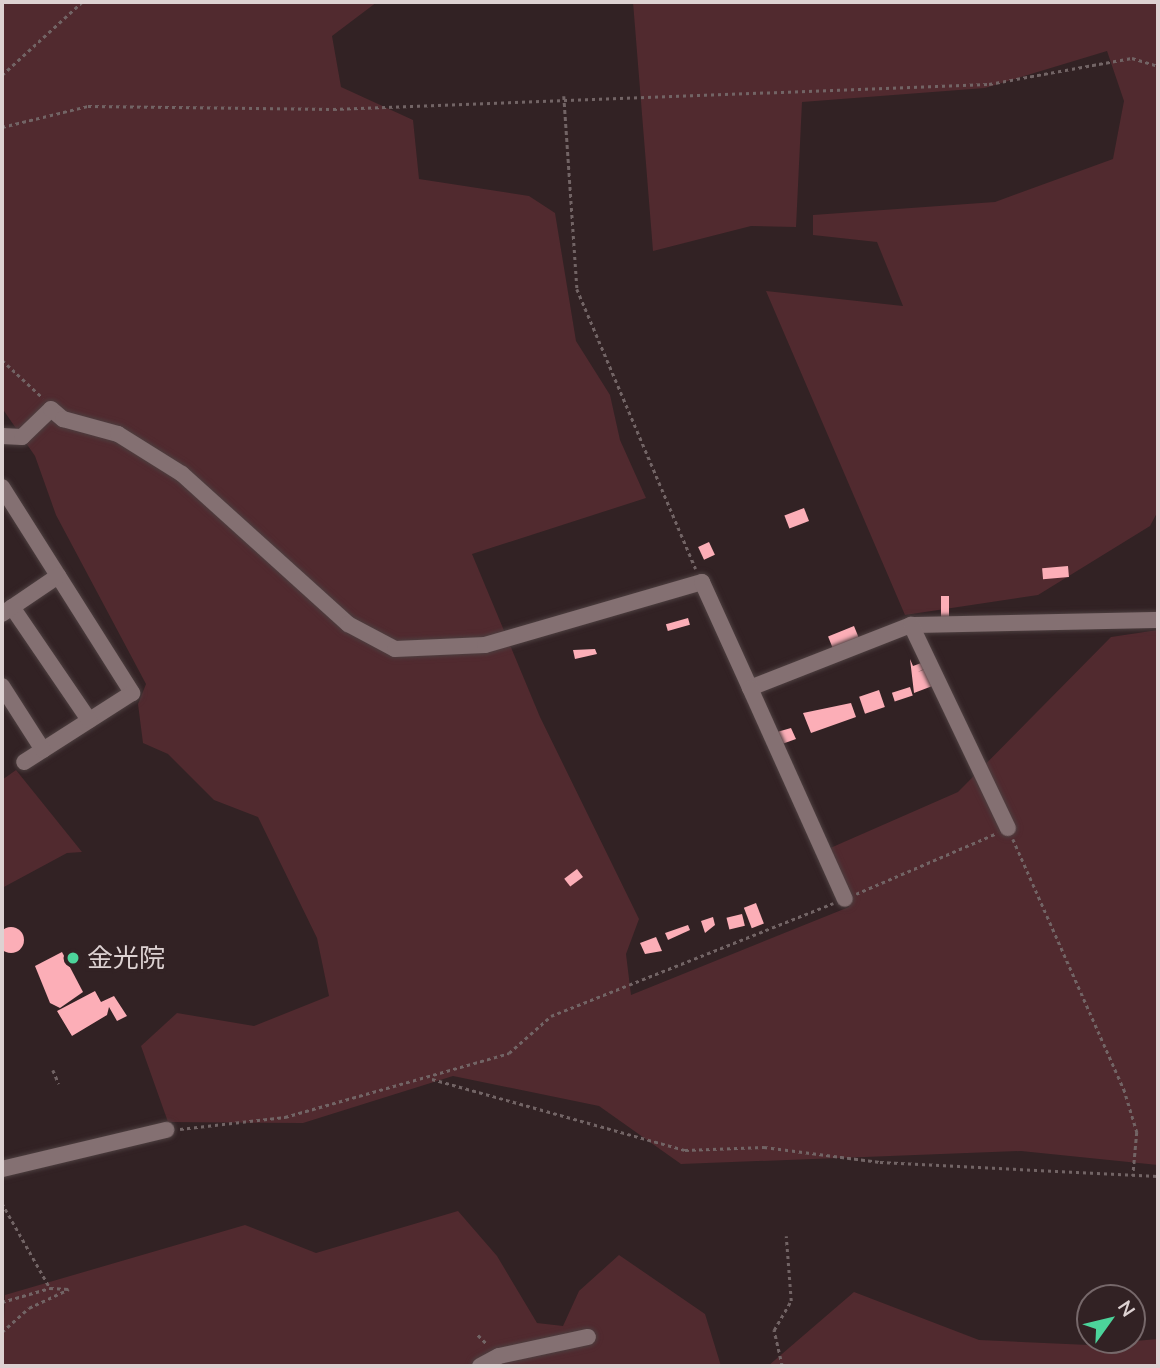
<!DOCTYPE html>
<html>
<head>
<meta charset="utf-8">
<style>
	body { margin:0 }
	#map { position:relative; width:1160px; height:1368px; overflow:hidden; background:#322224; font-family:Mulish,"Noto Sans JP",sans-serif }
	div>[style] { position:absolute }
	.green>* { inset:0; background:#512a2f }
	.building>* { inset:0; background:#fcaeb7; transform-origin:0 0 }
	.round { border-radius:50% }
	.path>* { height:2.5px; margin-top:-1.25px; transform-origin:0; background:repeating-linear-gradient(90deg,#726465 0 3.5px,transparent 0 7px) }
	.roads { filter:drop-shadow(0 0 2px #4d3f40) drop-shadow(0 0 2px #4d3f40) }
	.minor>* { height:16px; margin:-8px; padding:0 8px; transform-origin:8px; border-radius:8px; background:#847072 }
	.dots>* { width:19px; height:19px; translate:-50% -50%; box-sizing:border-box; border:4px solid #322224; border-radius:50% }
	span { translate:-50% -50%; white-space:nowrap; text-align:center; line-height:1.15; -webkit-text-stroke:7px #322224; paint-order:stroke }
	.poi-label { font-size:26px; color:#ddd2d2 }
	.left { translate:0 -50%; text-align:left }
	.frame { position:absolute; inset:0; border:4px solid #ddd2d2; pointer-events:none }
	.north { position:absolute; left:1076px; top:1284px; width:70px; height:70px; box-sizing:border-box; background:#322224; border:2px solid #76686a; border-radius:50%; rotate:56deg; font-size:19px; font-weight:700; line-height:28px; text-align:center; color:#ddd2d2 }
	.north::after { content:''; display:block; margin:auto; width:24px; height:32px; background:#4cd49b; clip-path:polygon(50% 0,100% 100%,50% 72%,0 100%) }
</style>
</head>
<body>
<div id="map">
	<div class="green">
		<div style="clip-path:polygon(2px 2px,377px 2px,332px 36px,341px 87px,413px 120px,419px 179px,529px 196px,555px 213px,576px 341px,610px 395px,620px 440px,646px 498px,472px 554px,540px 717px,639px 919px,626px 954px,631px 995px,849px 907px,828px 849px,958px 792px,1111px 637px,1158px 630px,1158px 1165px,1021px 1151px,681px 1164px,599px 1106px,453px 1076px,303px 1123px,168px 1122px,141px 1046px,177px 1013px,254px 1026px,329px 996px,317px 938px,258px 817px,214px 800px,168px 754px,143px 743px,138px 704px,146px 684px,56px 515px,35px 456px,2px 408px)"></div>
		<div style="clip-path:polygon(633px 2px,1158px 2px,1158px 511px,1150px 526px,1038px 595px,905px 615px,766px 291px,903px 306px,877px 242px,813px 235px,813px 215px,995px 202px,1113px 159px,1124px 101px,1107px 51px,985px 88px,802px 102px,796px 227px,751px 226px,653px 251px)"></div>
		<div style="clip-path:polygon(16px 770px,82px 852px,67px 853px,2px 888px,2px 780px)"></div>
		<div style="clip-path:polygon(458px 1211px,497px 1256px,537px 1323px,563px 1326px,579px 1291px,619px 1255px,705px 1314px,721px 1366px,2px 1366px,5px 1295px,245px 1225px,316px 1253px)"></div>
		<div style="clip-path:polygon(854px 1292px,979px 1340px,1089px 1345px,1158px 1339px,1158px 1366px,768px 1366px)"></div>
	</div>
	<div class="building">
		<div style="left:804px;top:508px;width:14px;height:21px;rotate:69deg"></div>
		<div style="left:709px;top:542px;width:14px;height:12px;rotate:65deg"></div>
		<div style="left:1068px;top:566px;width:11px;height:26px;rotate:85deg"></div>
		<div style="left:941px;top:596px;width:8px;height:24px"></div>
		<div style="left:688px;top:618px;width:7px;height:23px;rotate:74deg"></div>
		<div style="left:854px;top:626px;width:16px;height:28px;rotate:68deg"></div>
		<div style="clip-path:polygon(595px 649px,597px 654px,575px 659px,573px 650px)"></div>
		<div style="clip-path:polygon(910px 659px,913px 666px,924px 662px,926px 668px,918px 672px,928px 668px,935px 685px,914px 693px)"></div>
		<div style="left:910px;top:687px;width:9px;height:19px;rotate:72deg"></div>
		<div style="left:879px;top:690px;width:18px;height:21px;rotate:71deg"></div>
		<div style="clip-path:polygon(851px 703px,856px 717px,811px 733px,803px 713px)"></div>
		<div style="clip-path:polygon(791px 728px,796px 739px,782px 744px,777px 732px)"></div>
		<div style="left:577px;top:869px;width:10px;height:16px;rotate:53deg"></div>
		<div style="left:756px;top:903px;width:22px;height:13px;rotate:69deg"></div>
		<div style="left:742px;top:914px;width:12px;height:16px;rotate:76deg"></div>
		<div style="clip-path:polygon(713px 917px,715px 925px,705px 933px,701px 921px)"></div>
		<div style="clip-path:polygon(688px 925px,690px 930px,668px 940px,665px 933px)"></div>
		<div class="round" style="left:-2px;top:927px;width:26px;height:26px"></div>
		<div style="clip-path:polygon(656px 937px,662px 951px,645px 954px,640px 943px)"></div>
		<div style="clip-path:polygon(62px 952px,83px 992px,60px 1008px,50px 1003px,35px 966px)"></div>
		<div style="clip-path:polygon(95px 991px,101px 1002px,114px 996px,127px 1016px,117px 1021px,109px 1007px,107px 1015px,72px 1036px,57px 1011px)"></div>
	</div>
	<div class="path">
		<div style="left:2px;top:75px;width:108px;rotate:-42.4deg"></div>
		<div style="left:564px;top:96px;width:193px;rotate:86.1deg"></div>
		<div style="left:577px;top:289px;width:304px;rotate:67deg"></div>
		<div style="left:2px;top:127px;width:89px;rotate:-13.7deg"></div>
		<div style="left:88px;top:106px;width:245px;rotate:0.7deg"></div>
		<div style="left:333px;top:109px;width:656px;rotate:-2.18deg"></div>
		<div style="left:989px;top:84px;width:145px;rotate:-10.3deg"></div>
		<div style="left:1132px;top:58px;width:27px;rotate:17deg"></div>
		<div style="left:2px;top:360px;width:56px;rotate:42.8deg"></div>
		<div style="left:1013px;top:839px;width:274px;rotate:66.1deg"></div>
		<div style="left:1124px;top:1089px;width:45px;rotate:73.2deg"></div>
		<div style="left:1137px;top:1132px;width:44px;rotate:95.2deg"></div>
		<div style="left:856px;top:894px;width:154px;rotate:-23.4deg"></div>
		<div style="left:53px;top:1070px;width:15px;rotate:67deg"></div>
		<div style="left:432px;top:1079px;width:263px;rotate:15.7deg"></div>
		<div style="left:685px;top:1150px;width:79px;rotate:-2.2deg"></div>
		<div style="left:764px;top:1147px;width:117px;rotate:7.4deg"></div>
		<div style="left:880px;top:1162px;width:278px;rotate:2.9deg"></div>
		<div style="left:180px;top:1129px;width:106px;rotate:-6.5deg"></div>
		<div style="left:285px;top:1117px;width:233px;rotate:-15.9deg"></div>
		<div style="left:509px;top:1053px;width:56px;rotate:-41.4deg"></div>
		<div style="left:551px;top:1016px;width:304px;rotate:-21.8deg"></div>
		<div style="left:2px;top:1203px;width:98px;rotate:60.5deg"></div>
		<div style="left:2px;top:1302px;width:50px;rotate:-16.3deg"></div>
		<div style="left:50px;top:1288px;width:19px;rotate:3deg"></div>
		<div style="left:2px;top:1332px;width:36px;rotate:-42deg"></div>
		<div style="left:29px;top:1308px;width:44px;rotate:-25.4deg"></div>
		<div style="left:478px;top:1335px;width:14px;rotate:45deg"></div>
		<div style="left:782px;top:1366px;width:37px;rotate:-103deg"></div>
		<div style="left:774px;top:1330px;width:34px;rotate:-60deg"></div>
		<div style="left:791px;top:1301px;width:65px;rotate:-94.4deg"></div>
	</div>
	<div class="roads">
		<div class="minor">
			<div style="left:2px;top:436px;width:20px;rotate:3deg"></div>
			<div style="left:22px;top:437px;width:40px;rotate:-44deg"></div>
			<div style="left:51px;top:409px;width:16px;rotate:40deg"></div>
			<div style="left:63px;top:419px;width:57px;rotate:15.3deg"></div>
			<div style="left:118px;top:434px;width:75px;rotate:32deg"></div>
			<div style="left:182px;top:474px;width:224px;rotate:42.1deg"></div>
			<div style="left:348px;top:624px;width:53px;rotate:28deg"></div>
			<div style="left:395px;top:649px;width:90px;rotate:-2.5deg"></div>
			<div style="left:485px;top:645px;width:226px;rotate:-16.2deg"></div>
			<div style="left:702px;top:582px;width:116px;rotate:65.6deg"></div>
			<div style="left:750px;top:688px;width:173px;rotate:-21.4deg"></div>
			<div style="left:911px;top:625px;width:247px;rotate:-1.2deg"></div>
			<div style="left:2px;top:487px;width:244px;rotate:57.7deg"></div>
			<div style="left:132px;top:693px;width:128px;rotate:147.4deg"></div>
			<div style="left:12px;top:607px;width:137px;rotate:55.7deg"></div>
			<div style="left:2px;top:614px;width:68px;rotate:-34.2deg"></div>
			<div style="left:911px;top:625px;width:225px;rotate:64.5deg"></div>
			<div style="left:2px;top:686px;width:76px;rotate:57.4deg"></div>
			<div style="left:750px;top:688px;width:231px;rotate:65.8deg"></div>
			<div style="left:2px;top:1169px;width:169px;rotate:-13.4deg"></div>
			<div style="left:480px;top:1366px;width:21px;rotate:-28deg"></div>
			<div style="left:499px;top:1356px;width:91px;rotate:-12.1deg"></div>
		</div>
	</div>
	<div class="dots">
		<div style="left:73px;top:958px;background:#4cd49b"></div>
	</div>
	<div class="poi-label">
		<span class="left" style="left:87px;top:958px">金光院</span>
	</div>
	<div class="frame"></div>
	<div class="north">N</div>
</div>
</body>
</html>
